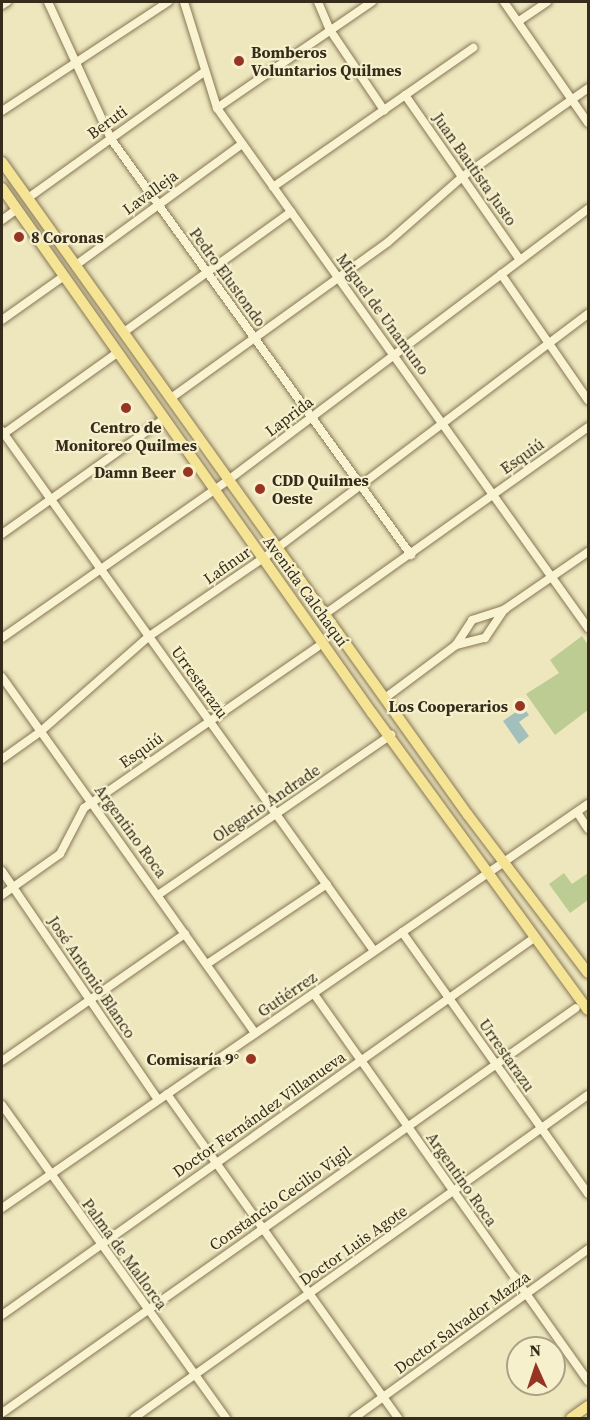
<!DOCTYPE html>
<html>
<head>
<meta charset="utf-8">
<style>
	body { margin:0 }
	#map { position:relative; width:590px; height:1420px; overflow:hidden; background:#eee7be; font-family:"Source Serif 4",serif }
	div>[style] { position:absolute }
	.green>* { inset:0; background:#bdcc92 }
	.water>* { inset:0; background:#a1c0bb }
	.roads { filter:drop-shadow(0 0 2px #877756) drop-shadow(0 0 2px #877756) }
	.minor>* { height:8px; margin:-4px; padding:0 4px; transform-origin:4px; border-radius:4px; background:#f9f3d1 }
	.major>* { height:10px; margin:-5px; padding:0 5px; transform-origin:5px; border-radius:5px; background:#f4e494 }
	.dots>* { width:16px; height:16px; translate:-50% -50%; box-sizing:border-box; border:3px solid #f6f0cd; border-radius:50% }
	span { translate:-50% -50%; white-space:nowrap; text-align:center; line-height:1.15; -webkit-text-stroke:4.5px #f6f0cd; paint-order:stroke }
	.poi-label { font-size:16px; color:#362c1b; font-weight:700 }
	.left { translate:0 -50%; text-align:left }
	.right { translate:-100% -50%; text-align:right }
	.street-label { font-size:16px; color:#362c1b }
	.frame { position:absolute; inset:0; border:3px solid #362c1b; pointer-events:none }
	.north { position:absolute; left:506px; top:1336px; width:60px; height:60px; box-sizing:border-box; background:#f6f0cd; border:2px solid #a9a286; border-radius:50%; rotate:357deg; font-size:16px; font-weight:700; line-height:24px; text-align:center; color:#362c1b }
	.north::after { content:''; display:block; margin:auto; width:21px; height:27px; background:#973525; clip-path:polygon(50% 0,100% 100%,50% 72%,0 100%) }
</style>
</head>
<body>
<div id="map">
	<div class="green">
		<div style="clip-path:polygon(582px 636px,588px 645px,588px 710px,555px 735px,526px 694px,559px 673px,550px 660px)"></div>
		<div style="clip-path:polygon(564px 873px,572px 884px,588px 873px,588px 900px,570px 913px,549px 884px)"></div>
	</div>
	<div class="water">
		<div style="clip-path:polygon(523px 707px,529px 715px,519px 722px,529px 736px,519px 744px,503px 721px)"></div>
	</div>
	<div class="roads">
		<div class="minor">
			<div style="left:48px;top:2px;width:151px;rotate:65.3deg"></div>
			<div style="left:111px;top:139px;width:513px;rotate:54.2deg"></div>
			<div style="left:184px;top:2px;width:111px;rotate:72.7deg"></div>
			<div style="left:217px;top:108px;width:639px;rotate:54.49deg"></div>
			<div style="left:318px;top:2px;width:30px;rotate:67deg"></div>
			<div style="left:330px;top:30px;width:97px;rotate:56deg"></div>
			<div style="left:504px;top:2px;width:147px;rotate:55.2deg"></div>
			<div style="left:2px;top:5px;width:6px;rotate:-31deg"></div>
			<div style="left:519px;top:21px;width:34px;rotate:-34deg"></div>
			<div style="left:405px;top:95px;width:201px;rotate:55.1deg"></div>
			<div style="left:217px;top:108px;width:188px;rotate:-34.4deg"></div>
			<div style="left:2px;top:111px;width:199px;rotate:-33.3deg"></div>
			<div style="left:273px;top:187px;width:244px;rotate:-34.8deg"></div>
			<div style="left:28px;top:198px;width:216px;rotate:-35.6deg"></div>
			<div style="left:2px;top:220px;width:17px;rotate:-36deg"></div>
			<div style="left:76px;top:265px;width:205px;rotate:-36.1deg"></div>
			<div style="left:501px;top:274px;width:153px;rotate:55.4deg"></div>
			<div style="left:2px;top:320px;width:76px;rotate:-35.4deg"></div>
			<div style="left:124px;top:332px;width:206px;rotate:-35.7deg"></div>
			<div style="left:171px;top:398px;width:267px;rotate:-35.7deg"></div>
			<div style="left:388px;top:242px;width:98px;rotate:-41.3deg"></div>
			<div style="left:462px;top:177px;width:154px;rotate:-35.2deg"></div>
			<div style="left:2px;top:431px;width:639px;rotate:54.42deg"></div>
			<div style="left:2px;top:435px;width:141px;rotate:-35.5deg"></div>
			<div style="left:2px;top:534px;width:199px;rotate:-35.4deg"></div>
			<div style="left:325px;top:614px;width:323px;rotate:-35.4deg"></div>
			<div style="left:2px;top:638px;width:274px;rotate:-34.9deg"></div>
			<div style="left:227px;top:481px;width:452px;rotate:-37deg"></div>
			<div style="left:456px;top:645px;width:30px;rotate:-57deg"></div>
			<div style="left:472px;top:620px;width:35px;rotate:-18deg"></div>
			<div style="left:505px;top:609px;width:101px;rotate:-34.5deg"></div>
			<div style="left:2px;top:677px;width:437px;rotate:54.6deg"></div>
			<div style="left:385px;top:698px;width:89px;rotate:-36.7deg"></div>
			<div style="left:456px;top:645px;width:30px;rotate:-14deg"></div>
			<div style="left:485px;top:638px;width:34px;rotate:-56deg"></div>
			<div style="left:2px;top:759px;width:47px;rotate:-35.4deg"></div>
			<div style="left:40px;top:732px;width:144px;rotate:-41.3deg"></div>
			<div style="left:148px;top:637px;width:150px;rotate:-34.4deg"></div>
			<div style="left:272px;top:552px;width:396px;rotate:-37deg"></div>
			<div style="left:577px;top:812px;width:20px;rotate:57deg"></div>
			<div style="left:2px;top:871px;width:277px;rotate:55.7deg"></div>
			<div style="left:2px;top:895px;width:71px;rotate:-35.3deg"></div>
			<div style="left:60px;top:854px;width:52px;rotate:-62.4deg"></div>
			<div style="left:84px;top:808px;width:283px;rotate:-34.6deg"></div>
			<div style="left:158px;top:895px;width:283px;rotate:-34.5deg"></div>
			<div style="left:402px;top:932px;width:321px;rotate:54.6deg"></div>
			<div style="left:207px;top:964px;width:144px;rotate:-33.7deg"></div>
			<div style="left:314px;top:994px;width:474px;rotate:54.7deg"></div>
			<div style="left:2px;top:1061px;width:223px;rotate:-34.8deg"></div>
			<div style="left:167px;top:1094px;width:398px;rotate:54.5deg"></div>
			<div style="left:2px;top:1105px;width:385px;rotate:54.4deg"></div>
			<div style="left:2px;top:1208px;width:712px;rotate:-34.58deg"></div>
			<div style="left:2px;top:1315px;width:652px;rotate:-35.32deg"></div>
			<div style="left:2px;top:1413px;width:702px;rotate:-35.21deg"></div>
			<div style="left:134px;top:1418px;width:557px;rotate:-35.43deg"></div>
			<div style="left:354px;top:1418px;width:289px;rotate:-35.8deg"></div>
		</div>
		<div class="major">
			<div style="left:2px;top:162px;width:802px;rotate:54.49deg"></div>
			<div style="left:468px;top:815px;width:198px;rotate:52.8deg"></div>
			<div style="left:2px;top:188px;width:642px;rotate:54.83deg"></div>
			<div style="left:372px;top:713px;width:367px;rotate:54deg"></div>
			<div style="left:571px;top:1418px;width:21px;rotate:-35deg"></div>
		</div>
	</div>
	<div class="dots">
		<div style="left:239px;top:61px;background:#973525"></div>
		<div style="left:19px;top:237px;background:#973525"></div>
		<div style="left:126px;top:408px;background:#973525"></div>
		<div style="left:188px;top:472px;background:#973525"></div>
		<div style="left:260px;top:489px;background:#973525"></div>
		<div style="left:520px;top:706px;background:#973525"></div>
		<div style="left:251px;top:1059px;background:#973525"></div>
	</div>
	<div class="poi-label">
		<span class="left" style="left:251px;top:61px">Bomberos<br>Voluntarios Quilmes</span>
		<span class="left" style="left:31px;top:237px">8 Coronas</span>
		<span style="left:126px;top:436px">Centro de<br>Monitoreo Quilmes</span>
		<span class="right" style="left:176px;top:472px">Damn Beer</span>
		<span class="left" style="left:272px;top:489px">CDD Quilmes<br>Oeste</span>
		<span class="right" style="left:508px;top:706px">Los Cooperarios</span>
		<span class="right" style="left:239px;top:1059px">Comisaría 9°</span>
	</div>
	<div class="street-label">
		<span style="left:107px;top:122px;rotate:-36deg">Beruti</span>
		<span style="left:475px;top:169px;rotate:55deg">Juan Bautista Justo</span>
		<span style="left:150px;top:192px;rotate:-36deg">Lavalleja</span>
		<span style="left:228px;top:277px;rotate:54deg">Pedro Elustondo</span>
		<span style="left:383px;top:314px;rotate:54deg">Miguel de Unamuno</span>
		<span style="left:289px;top:416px;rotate:-37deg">Laprida</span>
		<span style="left:522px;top:456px;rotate:-35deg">Esquiú</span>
		<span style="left:227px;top:565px;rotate:-35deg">Lafinur</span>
		<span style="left:306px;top:591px;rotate:54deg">Avenida Calchaquí</span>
		<span style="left:200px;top:682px;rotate:54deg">Urrestarazu</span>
		<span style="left:141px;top:750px;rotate:-35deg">Esquiú</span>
		<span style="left:266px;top:803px;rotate:-34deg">Olegario Andrade</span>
		<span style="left:131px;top:831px;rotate:54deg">Argentino Roca</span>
		<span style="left:92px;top:977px;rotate:56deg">José Antonio Blanco</span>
		<span style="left:287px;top:994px;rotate:-34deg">Gutiérrez</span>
		<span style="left:507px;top:1055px;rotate:55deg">Urrestarazu</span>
		<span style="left:259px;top:1114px;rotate:-35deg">Doctor Fernández Villanueva</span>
		<span style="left:462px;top:1179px;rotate:55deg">Argentino Roca</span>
		<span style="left:280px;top:1198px;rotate:-35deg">Constancio Cecilio Vigil</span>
		<span style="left:353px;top:1245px;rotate:-35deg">Doctor Luis Agote</span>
		<span style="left:125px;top:1254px;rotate:54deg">Palma de Mallorca</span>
		<span style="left:462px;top:1322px;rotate:-36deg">Doctor Salvador Mazza</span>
	</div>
	<div class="frame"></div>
	<div class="north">N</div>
</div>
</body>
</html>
